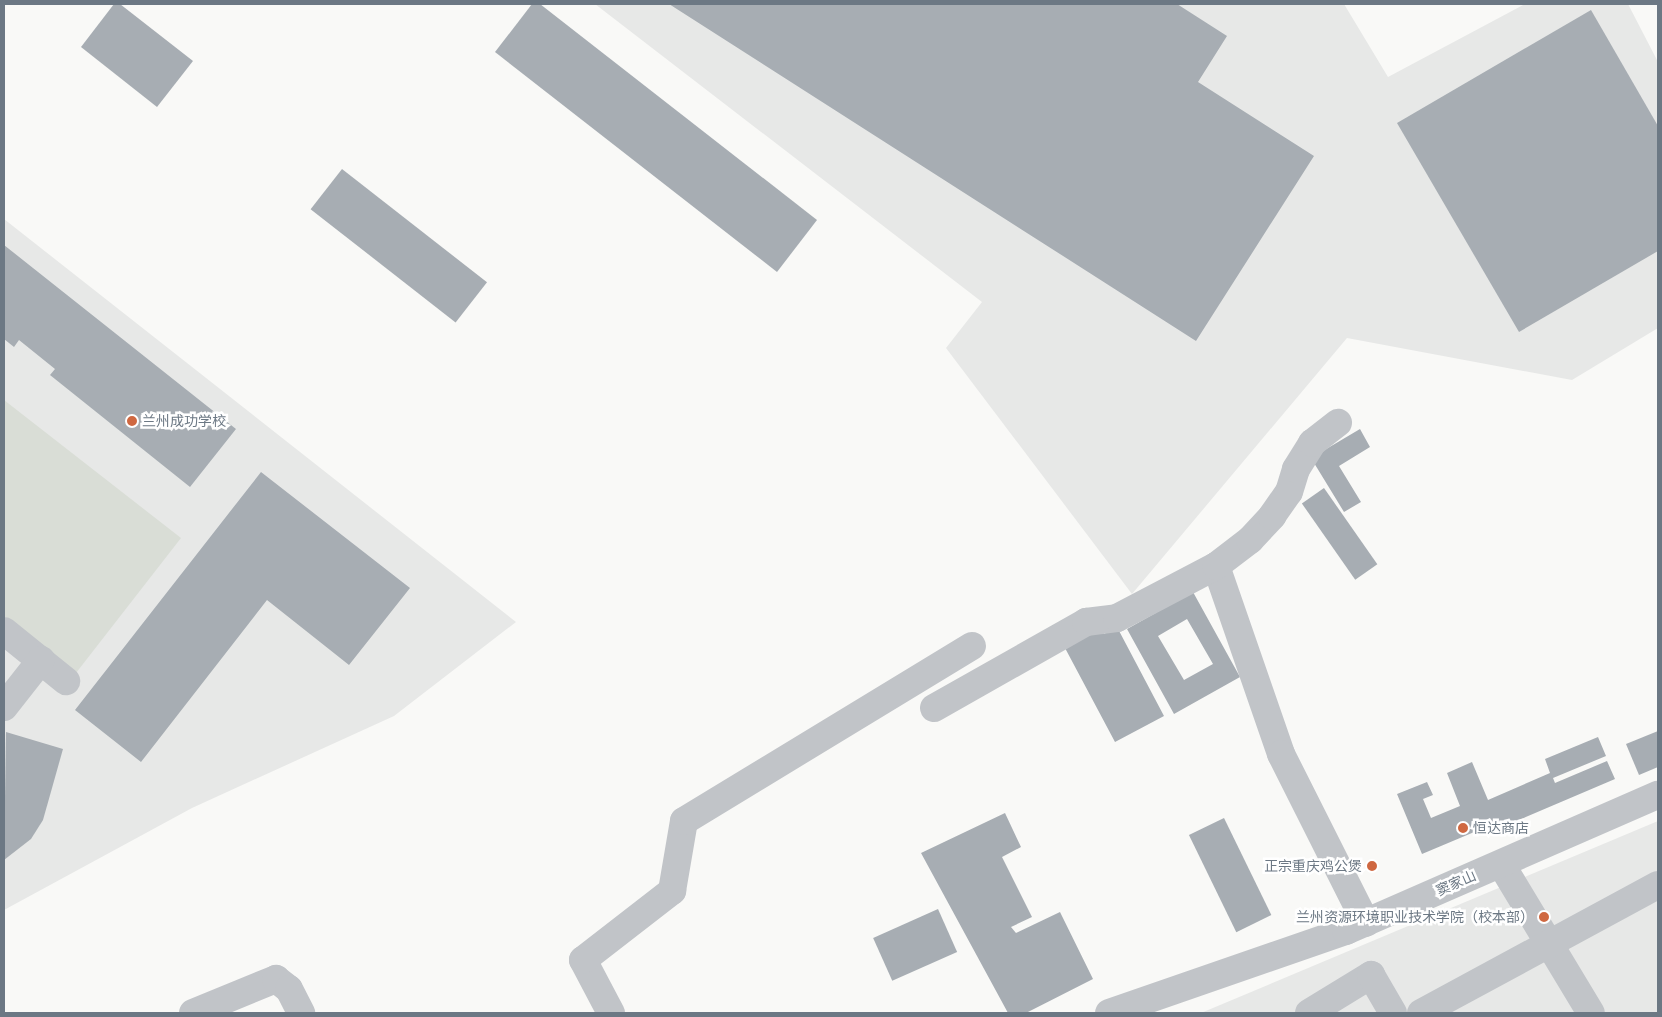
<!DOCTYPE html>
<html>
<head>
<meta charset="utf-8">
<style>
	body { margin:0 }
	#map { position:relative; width:1662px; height:1017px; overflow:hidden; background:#f9f9f7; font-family:Montserrat,"Noto Sans SC",sans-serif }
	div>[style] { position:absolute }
	.built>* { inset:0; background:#e7e8e7 }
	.green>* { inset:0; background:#d9ddd6 }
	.building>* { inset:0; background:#a7adb3; transform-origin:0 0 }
	.minor>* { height:28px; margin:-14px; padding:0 14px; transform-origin:14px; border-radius:14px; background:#c1c4c8 }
	.dots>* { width:14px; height:14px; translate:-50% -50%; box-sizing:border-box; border:2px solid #fff; border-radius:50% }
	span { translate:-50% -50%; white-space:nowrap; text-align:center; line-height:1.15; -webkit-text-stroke:5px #fff; paint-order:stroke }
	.poi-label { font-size:14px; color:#6c7884 }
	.left { translate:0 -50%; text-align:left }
	.right { translate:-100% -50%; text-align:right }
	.street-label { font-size:14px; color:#6c7884 }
	.frame { position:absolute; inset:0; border:5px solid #6c7884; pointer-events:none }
</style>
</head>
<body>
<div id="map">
	<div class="built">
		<div style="clip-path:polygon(595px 4px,1344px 4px,1388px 77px,1525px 4px,1628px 4px,1658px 62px,1658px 328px,1572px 380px,1347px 338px,1132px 594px,946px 348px,982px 302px)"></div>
		<div style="clip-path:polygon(4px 219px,516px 622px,394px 716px,192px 808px,4px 910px)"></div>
		<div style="clip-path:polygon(1658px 821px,1658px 1013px,1201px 1013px)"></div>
	</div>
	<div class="green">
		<div style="clip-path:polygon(4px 400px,181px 538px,76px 673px,4px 616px)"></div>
	</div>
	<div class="building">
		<div style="clip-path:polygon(114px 4px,120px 4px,193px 61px,157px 107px,81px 47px)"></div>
		<div style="clip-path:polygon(532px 4px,540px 4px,817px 220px,777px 272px,495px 52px)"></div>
		<div style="clip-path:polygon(669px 4px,1177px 4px,1227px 36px,1198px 82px,1314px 156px,1196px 341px)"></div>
		<div style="clip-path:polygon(1591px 10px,1658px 126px,1658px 251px,1519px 332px,1397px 123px)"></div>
		<div style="left:342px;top:169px;width:184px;height:51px;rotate:38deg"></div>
		<div style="clip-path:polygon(4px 245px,236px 429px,190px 487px,50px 375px,55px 369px,19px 340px,14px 347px,4px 339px)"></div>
		<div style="clip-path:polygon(1360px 429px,1370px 447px,1339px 466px,1361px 502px,1344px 512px,1311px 458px)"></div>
		<div style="clip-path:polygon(261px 472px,410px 588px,349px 665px,267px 600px,141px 762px,75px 710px)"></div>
		<div style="left:1324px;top:488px;width:93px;height:27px;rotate:55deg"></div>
		<div style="clip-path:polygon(evenodd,1193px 592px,1240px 677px,1174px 714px,1127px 629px,1193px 592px,1187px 619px,1213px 664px,1184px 680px,1158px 636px,1187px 619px)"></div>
		<div style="clip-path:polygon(1117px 627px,1164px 716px,1115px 742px,1065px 648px,1101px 629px,1104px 634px)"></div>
		<div style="clip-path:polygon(1658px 731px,1658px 767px,1639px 775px,1626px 744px)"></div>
		<div style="clip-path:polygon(6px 732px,63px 749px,43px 820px,31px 839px,4px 860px)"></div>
		<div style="clip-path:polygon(1598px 737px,1606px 756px,1553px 778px,1555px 783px,1607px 761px,1615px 779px,1500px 828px,1498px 822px,1422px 854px,1397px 794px,1427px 782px,1433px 795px,1423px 799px,1431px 818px,1460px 806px,1447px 773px,1472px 762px,1488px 800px,1550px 773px,1545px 759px)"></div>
		<div style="clip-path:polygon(1005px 813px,1021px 847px,1002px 857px,1032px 917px,1011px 927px,1016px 933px,1060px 912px,1093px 979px,1026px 1013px,1008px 1013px,921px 853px)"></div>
		<div style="left:1224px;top:818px;width:108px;height:39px;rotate:64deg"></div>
		<div style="left:938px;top:909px;width:47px;height:71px;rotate:66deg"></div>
	</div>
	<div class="minor">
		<div style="left:1216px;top:566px;width:199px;rotate:70.9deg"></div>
		<div style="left:1281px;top:754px;width:189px;rotate:63.3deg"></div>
		<div style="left:4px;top:631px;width:80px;rotate:38.9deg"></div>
		<div style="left:4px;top:707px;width:60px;rotate:-51.8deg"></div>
		<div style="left:934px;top:708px;width:175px;rotate:-29.5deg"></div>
		<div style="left:1086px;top:622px;width:31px;rotate:-7deg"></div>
		<div style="left:1117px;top:618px;width:112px;rotate:-27.7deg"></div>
		<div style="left:1216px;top:566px;width:43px;rotate:-37.4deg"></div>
		<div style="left:1250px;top:540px;width:33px;rotate:-47deg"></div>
		<div style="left:1272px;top:516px;width:29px;rotate:-55deg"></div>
		<div style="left:1289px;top:492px;width:24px;rotate:-73deg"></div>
		<div style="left:1296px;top:469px;width:31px;rotate:-58deg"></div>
		<div style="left:1312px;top:443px;width:33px;rotate:-38deg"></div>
		<div style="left:1501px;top:864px;width:174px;rotate:58.9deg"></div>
		<div style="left:193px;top:1013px;width:90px;rotate:-22.3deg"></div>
		<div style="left:276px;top:979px;width:16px;rotate:38deg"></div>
		<div style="left:289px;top:989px;width:27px;rotate:63deg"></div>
		<div style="left:611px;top:1013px;width:60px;rotate:-117.8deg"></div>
		<div style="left:583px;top:960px;width:113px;rotate:-37.8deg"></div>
		<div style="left:672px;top:891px;width:71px;rotate:-80.3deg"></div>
		<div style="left:684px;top:821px;width:337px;rotate:-31.3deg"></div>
		<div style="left:1109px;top:1013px;width:251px;rotate:-19.1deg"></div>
		<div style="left:1346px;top:931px;width:340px;rotate:-23.6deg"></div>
		<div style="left:1309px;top:1013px;width:73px;rotate:-31.5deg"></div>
		<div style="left:1371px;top:975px;width:44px;rotate:59.9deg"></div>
		<div style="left:1421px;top:1013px;width:269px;rotate:-28.4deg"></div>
	</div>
	<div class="dots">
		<div style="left:132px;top:421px;background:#cf6841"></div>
		<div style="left:1463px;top:828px;background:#cf6841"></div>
		<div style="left:1372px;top:866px;background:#cf6841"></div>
		<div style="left:1544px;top:917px;background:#cf6841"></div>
	</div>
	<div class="poi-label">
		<span class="left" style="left:142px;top:421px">兰州成功学校</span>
		<span class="left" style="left:1473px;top:828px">恒达商店</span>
		<span class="right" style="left:1362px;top:866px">正宗重庆鸡公煲</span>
		<span class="right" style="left:1534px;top:917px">兰州资源环境职业技术学院（校本部）</span>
	</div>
	<div class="street-label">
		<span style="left:1456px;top:883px;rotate:-24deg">窦家山</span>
	</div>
	<div class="frame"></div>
</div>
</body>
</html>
